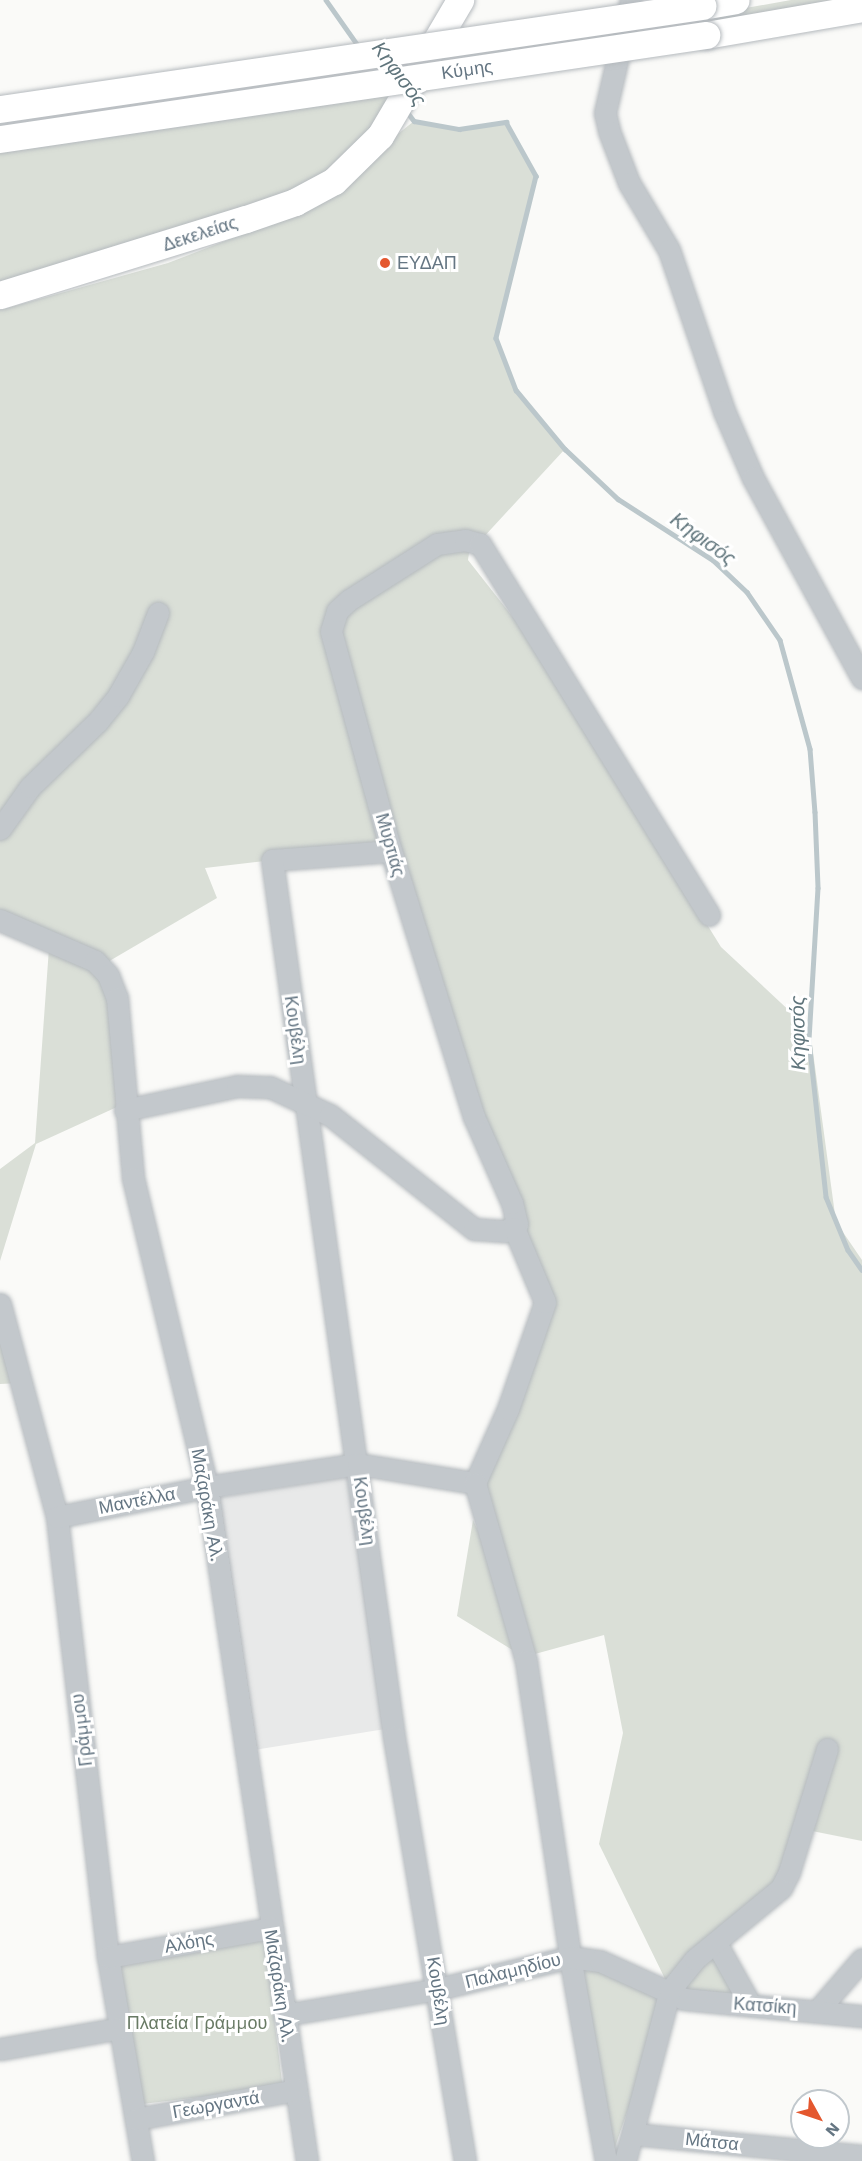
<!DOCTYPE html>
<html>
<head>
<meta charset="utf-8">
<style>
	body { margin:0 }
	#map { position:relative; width:862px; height:2161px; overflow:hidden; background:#fafaf8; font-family:"Work Sans",sans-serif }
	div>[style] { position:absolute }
	.built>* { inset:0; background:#e8e9e9; transform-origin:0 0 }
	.green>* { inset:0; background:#dadfd7; transform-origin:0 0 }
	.stream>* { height:4.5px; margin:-2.25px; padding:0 2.25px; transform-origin:2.25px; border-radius:2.25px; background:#bbc7cb }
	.roads { filter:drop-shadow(0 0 2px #b5babe) drop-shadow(0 0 2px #b5babe) }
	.minor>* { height:21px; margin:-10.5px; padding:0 10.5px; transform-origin:10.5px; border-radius:10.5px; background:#c3c8cc }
	.major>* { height:27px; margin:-13.5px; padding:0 13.5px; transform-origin:13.5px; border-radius:13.5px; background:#fff }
	.bridges { filter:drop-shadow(0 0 2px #b5babe) drop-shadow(0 0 2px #b5babe) }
	.major-bridge>* { height:27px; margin:-13.5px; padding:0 13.5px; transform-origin:13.5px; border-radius:13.5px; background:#fff }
	.dots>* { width:16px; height:16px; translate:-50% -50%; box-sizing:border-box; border:3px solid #fff; border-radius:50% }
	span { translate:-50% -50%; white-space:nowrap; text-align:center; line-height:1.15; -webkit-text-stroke:6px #fff; paint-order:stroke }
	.street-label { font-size:18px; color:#657683 }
	.poi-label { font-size:18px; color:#657683 }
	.left { translate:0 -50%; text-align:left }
	.park-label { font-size:18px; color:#687a64 }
	.water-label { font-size:20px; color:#60757c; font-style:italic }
	.north { position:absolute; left:790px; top:2089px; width:60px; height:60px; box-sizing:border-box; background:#fff; border:2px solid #c1c8cd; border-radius:50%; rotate:130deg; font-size:16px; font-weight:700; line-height:24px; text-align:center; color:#657683 }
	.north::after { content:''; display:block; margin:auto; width:21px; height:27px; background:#e4572e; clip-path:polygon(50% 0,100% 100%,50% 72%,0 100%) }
</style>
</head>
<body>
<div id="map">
	<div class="built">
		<div style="left:347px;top:1477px;width:255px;height:133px;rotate:81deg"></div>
	</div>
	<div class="green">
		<div style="clip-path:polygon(791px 0,850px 0,702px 26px,701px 16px)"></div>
		<div style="clip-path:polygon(407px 89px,376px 133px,330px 175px,246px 210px,0 283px,0 145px)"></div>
		<div style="clip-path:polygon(414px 121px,459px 129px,506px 122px,536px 176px,496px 338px,516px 390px,565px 449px,469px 553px,468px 560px,530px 639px,721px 947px,810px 1030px,836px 1222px,862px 1260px,862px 1841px,802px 1829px,788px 1872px,718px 1948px,746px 2002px,670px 1990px,610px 2161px,570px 1957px,670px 1989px,599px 1844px,623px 1733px,604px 1635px,524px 1657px,457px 1616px,473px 1520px,500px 1578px,483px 1488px,551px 1303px,387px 847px,205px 868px,217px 898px,106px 963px,0 913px,0 310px,168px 263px,303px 211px)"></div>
		<div style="clip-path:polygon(49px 948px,84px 962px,104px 980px,111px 1018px,117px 1107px,36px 1144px,0 1261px,0 1169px,35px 1143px)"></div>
		<div style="clip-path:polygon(0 1304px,21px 1383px,0 1384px)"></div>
		<div style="left:264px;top:1935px;width:153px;height:158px;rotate:83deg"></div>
	</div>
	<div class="stream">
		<div style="left:326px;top:0;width:57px;rotate:54.9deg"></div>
		<div style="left:405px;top:109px;width:15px;rotate:53deg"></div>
		<div style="left:414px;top:121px;width:46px;rotate:10.1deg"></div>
		<div style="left:459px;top:129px;width:48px;rotate:-8.5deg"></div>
		<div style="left:506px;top:122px;width:62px;rotate:60.9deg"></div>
		<div style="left:536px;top:176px;width:167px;rotate:103.9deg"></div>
		<div style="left:496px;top:338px;width:56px;rotate:69deg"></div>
		<div style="left:516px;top:390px;width:77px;rotate:50.3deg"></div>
		<div style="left:565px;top:449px;width:73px;rotate:43.3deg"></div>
		<div style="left:618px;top:499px;width:113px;rotate:32.7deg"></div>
		<div style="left:713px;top:560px;width:47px;rotate:43.3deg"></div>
		<div style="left:747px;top:592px;width:58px;rotate:55.5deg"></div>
		<div style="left:780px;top:640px;width:113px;rotate:74.6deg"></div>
		<div style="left:810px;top:749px;width:63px;rotate:85.5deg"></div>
		<div style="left:815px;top:812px;width:76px;rotate:87.7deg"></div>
		<div style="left:818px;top:888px;width:152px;rotate:93.4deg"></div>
		<div style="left:809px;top:1040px;width:158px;rotate:83.8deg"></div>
		<div style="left:826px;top:1197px;width:57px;rotate:67.5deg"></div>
		<div style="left:848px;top:1250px;width:24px;rotate:55deg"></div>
	</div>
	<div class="roads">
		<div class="minor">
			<div style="left:631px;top:0;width:116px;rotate:103deg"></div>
			<div style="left:605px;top:113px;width:18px;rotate:77deg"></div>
			<div style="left:609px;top:131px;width:56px;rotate:69deg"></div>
			<div style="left:629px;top:183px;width:78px;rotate:59.2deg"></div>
			<div style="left:669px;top:250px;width:170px;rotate:71.1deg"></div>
			<div style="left:724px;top:411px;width:73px;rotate:66.6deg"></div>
			<div style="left:753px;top:478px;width:228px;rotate:61.4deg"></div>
			<div style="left:0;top:829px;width:52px;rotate:-54.5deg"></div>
			<div style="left:30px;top:787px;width:95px;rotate:-44.1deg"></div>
			<div style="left:98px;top:721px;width:32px;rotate:-51deg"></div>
			<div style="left:118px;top:696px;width:51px;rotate:-60.4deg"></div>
			<div style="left:143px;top:652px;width:42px;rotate:-69deg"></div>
			<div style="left:391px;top:851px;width:119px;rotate:175.7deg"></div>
			<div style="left:272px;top:860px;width:885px;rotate:82.08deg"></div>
			<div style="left:394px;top:1737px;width:430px;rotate:80.5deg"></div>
			<div style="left:0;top:920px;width:103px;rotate:23.3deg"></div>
			<div style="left:95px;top:961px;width:19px;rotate:47deg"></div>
			<div style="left:108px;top:975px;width:25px;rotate:69deg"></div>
			<div style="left:117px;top:998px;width:181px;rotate:84.9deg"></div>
			<div style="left:133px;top:1178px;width:318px;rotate:76.5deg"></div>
			<div style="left:207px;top:1487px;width:681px;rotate:81.56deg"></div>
			<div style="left:125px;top:1110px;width:115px;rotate:-12.1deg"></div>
			<div style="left:237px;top:1086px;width:33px;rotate:2deg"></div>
			<div style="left:270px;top:1087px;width:66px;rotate:25deg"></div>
			<div style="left:330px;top:1115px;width:184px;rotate:38.4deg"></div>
			<div style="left:474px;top:1229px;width:31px;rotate:4deg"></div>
			<div style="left:505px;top:1231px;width:14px;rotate:-30deg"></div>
			<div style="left:517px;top:1224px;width:22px;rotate:-103deg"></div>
			<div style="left:512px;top:1203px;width:94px;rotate:-113.8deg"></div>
			<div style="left:474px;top:1117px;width:279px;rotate:-107.3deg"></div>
			<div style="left:391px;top:851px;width:228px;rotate:-105.3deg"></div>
			<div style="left:331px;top:631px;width:21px;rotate:-73deg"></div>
			<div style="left:337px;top:611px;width:16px;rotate:-43deg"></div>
			<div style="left:349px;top:600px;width:104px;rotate:-32.5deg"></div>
			<div style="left:437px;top:544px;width:28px;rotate:-8deg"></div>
			<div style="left:465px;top:540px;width:16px;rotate:15deg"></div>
			<div style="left:480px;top:544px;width:436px;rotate:58.3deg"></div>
			<div style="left:0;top:1304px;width:220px;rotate:75deg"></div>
			<div style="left:57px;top:1517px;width:443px;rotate:83.4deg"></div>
			<div style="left:108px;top:1957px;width:207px;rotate:80.3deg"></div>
			<div style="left:475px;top:1483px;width:81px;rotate:-66deg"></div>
			<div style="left:508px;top:1409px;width:113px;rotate:-70.9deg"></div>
			<div style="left:545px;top:1302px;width:80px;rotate:-112.7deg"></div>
			<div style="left:57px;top:1517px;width:153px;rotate:-11.3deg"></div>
			<div style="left:207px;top:1487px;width:153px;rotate:-8.7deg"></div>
			<div style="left:358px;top:1464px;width:119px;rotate:9.2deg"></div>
			<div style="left:475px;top:1483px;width:185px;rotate:74deg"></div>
			<div style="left:526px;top:1661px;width:299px;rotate:81.5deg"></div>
			<div style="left:570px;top:1957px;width:207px;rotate:80deg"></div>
			<div style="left:716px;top:1943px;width:70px;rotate:60.9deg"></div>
			<div style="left:108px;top:1957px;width:165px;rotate:-10.1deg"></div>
			<div style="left:818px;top:2010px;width:67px;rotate:-49.2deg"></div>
			<div style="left:284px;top:2015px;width:156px;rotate:-9.6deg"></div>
			<div style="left:438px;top:1989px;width:136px;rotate:-13.6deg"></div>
			<div style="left:570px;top:1957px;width:30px;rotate:8deg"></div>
			<div style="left:600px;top:1961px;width:92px;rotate:24.3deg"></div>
			<div style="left:684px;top:1999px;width:179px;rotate:5.5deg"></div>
			<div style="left:0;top:2049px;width:122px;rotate:-9.9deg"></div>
			<div style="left:136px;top:2119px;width:163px;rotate:-10.3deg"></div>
			<div style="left:634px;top:2134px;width:229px;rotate:5.5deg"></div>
			<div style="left:625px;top:2161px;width:177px;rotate:-75.3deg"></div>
			<div style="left:670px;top:1990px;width:40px;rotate:-51deg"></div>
			<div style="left:695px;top:1959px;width:112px;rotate:-39.5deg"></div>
			<div style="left:781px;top:1888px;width:18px;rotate:-63deg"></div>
			<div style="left:789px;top:1872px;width:129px;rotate:-72.8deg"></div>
		</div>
		<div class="major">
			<div style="left:702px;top:6px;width:34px;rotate:-10deg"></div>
			<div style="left:706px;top:35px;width:158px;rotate:-9.8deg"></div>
			<div style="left:0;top:295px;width:257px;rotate:-17.2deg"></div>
			<div style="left:246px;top:219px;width:52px;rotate:-19.1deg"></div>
			<div style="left:295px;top:202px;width:44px;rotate:-28.3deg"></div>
			<div style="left:334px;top:181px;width:64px;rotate:-44.4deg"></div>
			<div style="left:380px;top:136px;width:158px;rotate:-59.5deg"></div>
		</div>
	</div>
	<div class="bridges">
		<div class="major-bridge">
			<div style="left:0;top:109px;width:710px;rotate:-8.35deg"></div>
			<div style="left:0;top:139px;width:714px;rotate:-8.38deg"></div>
		</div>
	</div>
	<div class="dots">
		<div style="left:385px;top:263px;background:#e4572e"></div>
	</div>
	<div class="street-label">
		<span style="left:467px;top:70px;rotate:-8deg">Κύμης</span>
		<span style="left:200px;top:234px;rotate:-18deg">Δεκελείας</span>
		<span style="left:390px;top:845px;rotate:74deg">Μυρτιάς</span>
		<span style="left:295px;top:1030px;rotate:82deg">Κουβέλη</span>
		<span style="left:137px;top:1501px;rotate:-11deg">Μαντέλλα</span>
		<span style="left:207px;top:1505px;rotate:80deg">Μαζαράκη Αλ.</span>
		<span style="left:364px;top:1511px;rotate:82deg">Κουβέλη</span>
		<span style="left:82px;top:1730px;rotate:-97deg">Γράμμου</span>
		<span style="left:189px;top:1943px;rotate:-10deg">Αλόης</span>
		<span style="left:513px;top:1971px;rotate:-14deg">Παλαμηδίου</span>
		<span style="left:279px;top:1986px;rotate:81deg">Μαζαράκη Αλ.</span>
		<span style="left:438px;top:1991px;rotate:81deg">Κουβέλη</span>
		<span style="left:765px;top:2006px;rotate:4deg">Κατσίκη</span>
		<span style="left:216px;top:2105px;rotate:-10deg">Γεωργαντά</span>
		<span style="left:712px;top:2142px;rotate:6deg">Μάτσα</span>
	</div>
	<div class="poi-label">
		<span class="left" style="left:397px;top:263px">ΕΥΔΑΠ</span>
	</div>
	<div class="park-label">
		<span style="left:197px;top:2023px">Πλατεία Γράμμου</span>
	</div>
	<div class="water-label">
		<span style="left:399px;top:74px;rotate:53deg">Κηφισός</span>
		<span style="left:703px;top:539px;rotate:36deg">Κηφισός</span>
		<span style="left:798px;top:1033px;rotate:-91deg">Κηφισός</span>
	</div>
	<div class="north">N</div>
</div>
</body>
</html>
